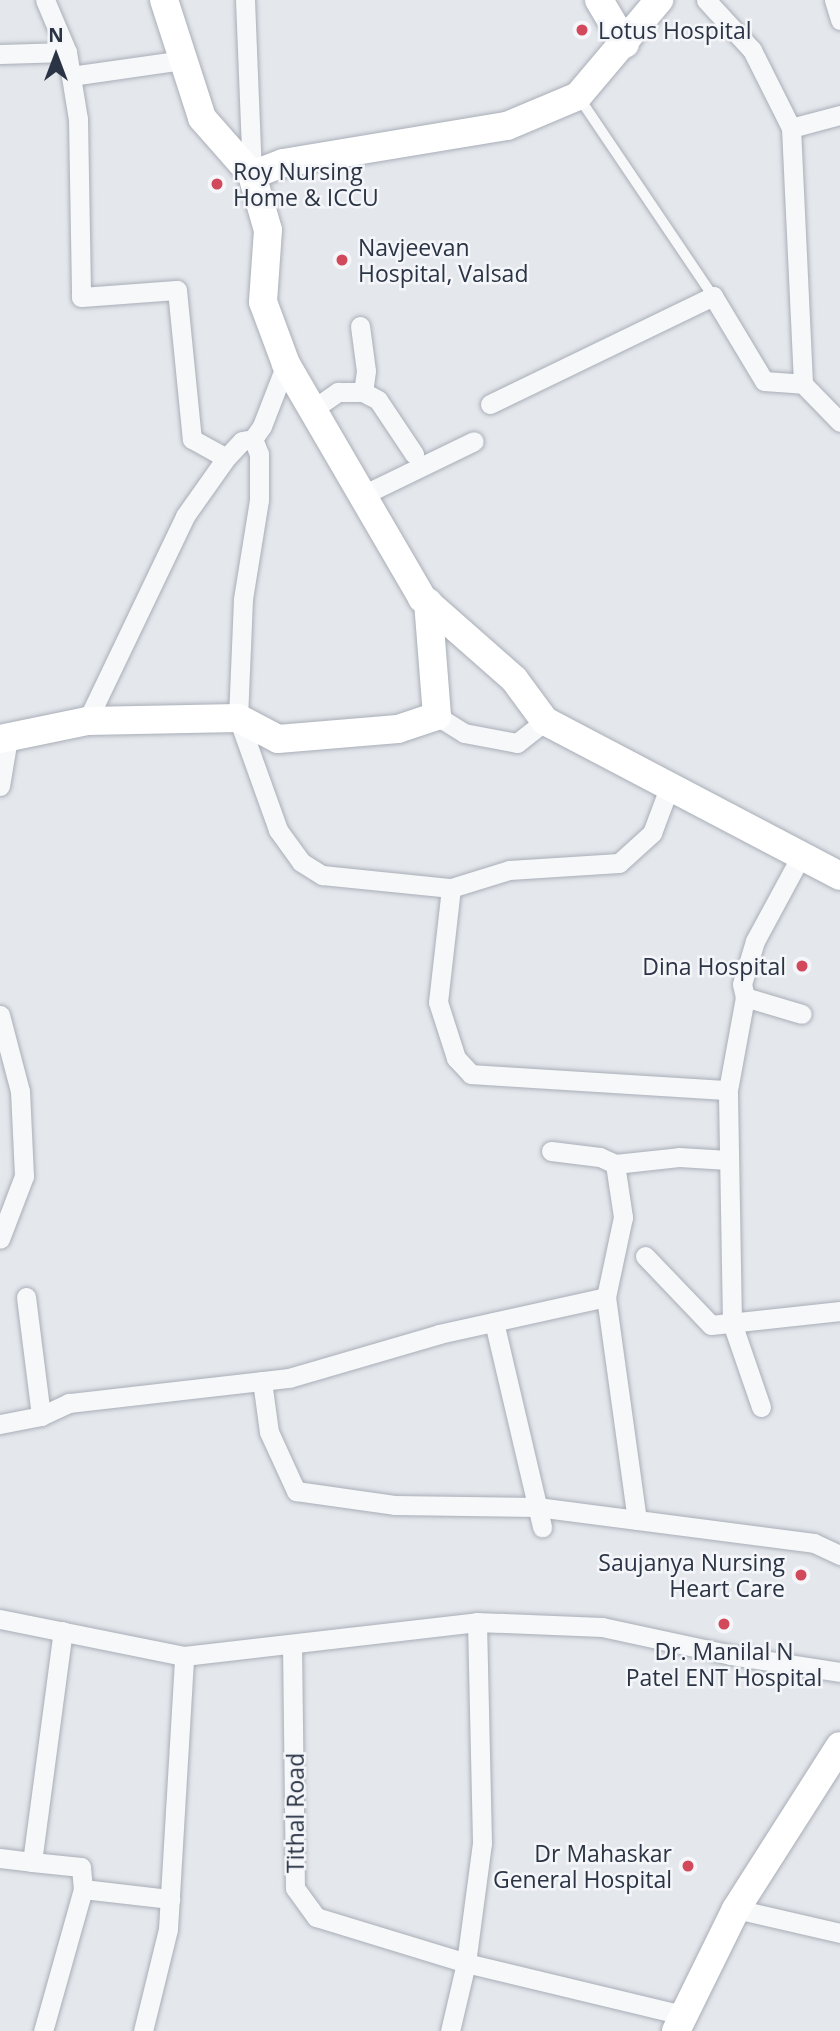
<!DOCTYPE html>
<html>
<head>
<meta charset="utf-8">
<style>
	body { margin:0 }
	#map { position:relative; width:840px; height:2031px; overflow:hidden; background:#e4e7ec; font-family:"Open Sans",sans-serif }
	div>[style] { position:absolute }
	.roads { filter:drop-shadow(0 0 2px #a9aeb7) drop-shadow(0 0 2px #a9aeb7) }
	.lane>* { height:10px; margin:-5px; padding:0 5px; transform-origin:5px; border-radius:5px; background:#f7f8fa }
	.street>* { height:19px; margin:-9.5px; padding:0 9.5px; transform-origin:9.5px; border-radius:9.5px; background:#f7f8fa }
	.secondary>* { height:28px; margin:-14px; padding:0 14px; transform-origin:14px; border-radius:14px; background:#fff }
	.dots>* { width:19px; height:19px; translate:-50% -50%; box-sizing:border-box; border:4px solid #f4f6f9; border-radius:50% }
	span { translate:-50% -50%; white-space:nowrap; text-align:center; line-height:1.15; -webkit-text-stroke:5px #f4f6f9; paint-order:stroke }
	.poi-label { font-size:23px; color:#2b3445 }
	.left { translate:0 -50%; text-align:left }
	.right { translate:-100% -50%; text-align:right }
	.street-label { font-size:23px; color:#2b3445 }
	.north { position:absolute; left:21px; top:21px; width:70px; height:70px; -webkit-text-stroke:5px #f4f6f9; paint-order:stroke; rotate:0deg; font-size:19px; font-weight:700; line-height:28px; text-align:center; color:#2b3445 }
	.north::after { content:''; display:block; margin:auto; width:24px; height:32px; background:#2b3445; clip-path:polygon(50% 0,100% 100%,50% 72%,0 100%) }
</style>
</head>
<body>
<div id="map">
	<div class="roads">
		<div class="lane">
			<div style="left:578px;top:96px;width:241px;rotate:56deg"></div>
		</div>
		<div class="street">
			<div style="left:245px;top:0;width:175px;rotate:87.7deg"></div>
			<div style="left:706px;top:0;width:68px;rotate:47.4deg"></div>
			<div style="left:752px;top:50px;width:87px;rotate:63.4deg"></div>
			<div style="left:791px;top:128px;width:256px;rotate:87.3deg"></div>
			<div style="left:834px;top:0;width:21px;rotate:73deg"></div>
			<div style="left:67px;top:52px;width:68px;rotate:80.7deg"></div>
			<div style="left:78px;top:119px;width:178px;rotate:89deg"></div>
			<div style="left:81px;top:297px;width:96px;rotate:-4.2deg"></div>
			<div style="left:177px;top:290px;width:150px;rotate:84.3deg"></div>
			<div style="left:192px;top:439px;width:39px;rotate:29deg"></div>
			<div style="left:0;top:54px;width:67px;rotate:-1.7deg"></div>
			<div style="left:67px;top:52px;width:56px;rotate:-112.9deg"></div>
			<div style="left:71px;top:76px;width:114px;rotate:-8.1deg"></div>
			<div style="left:791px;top:128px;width:51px;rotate:-14.9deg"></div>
			<div style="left:360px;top:326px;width:45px;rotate:82.4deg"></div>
			<div style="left:366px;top:371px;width:21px;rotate:98deg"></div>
			<div style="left:490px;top:404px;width:248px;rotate:-25.8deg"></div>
			<div style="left:713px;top:296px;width:99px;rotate:59deg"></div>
			<div style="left:764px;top:381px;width:39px;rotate:4deg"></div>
			<div style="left:803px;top:384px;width:53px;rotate:45.8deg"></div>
			<div style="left:312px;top:410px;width:32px;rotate:-35deg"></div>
			<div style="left:338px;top:392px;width:25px"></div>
			<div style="left:363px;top:392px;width:17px;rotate:28deg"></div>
			<div style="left:378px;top:400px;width:65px;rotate:56.3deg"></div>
			<div style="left:253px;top:439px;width:16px;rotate:68deg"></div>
			<div style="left:259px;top:454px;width:46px;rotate:90deg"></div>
			<div style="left:259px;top:500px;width:100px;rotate:99.2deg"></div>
			<div style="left:243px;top:599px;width:119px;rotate:92.4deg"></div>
			<div style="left:238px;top:718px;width:119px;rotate:70.3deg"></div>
			<div style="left:278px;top:830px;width:39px;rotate:54deg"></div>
			<div style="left:301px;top:862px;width:25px;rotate:32deg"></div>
			<div style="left:322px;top:875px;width:130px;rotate:5.8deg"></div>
			<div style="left:451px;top:888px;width:61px;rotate:-17.2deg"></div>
			<div style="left:509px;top:870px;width:110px;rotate:-3.6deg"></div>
			<div style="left:619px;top:863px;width:45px;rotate:-42.3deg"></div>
			<div style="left:652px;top:833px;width:51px;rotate:-69.4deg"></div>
			<div style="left:363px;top:495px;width:123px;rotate:-25.9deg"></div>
			<div style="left:437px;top:716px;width:32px;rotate:32deg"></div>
			<div style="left:464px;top:733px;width:54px;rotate:10.7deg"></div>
			<div style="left:517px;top:743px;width:36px;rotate:-38deg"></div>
			<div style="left:87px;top:721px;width:227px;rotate:-64.4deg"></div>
			<div style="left:185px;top:516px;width:71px;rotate:-54.7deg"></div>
			<div style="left:226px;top:458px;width:23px;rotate:-47deg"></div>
			<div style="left:242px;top:441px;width:11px;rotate:-10deg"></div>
			<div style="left:253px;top:439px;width:16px;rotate:-55deg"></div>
			<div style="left:262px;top:426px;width:66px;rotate:-68.8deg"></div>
			<div style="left:0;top:786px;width:49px;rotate:-80.5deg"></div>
			<div style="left:451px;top:888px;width:115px;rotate:96.5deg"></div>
			<div style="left:438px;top:1002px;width:59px;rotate:72.2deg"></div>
			<div style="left:456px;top:1058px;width:22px;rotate:47deg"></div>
			<div style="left:471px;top:1074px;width:257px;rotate:3.6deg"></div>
			<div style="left:745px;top:997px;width:59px;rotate:16.6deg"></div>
			<div style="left:0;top:1015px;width:79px;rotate:75.3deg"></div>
			<div style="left:20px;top:1091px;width:85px;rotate:87.3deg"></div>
			<div style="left:24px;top:1176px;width:67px;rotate:110.9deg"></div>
			<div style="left:551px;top:1151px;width:49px;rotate:7deg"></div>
			<div style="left:600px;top:1157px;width:17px;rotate:25deg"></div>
			<div style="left:615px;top:1164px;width:64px;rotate:-6.2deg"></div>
			<div style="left:679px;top:1157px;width:49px;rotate:3.5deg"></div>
			<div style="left:615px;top:1164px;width:54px;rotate:81.4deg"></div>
			<div style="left:623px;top:1217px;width:82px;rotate:102deg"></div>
			<div style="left:606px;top:1297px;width:225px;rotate:82.1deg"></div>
			<div style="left:645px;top:1256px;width:95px;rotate:46.3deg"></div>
			<div style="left:711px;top:1325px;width:130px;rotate:-6.2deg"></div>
			<div style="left:26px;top:1297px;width:120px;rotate:82.8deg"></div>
			<div style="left:494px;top:1322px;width:211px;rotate:76.8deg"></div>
			<div style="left:262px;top:1381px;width:51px;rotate:82.2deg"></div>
			<div style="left:269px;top:1432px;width:65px;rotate:65.4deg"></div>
			<div style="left:296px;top:1491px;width:99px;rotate:8.1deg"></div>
			<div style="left:394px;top:1505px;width:143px;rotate:0.8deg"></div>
			<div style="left:537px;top:1507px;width:279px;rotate:7.4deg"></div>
			<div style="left:814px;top:1543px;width:29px;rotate:25deg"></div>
			<div style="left:761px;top:1407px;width:89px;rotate:-109deg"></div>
			<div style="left:732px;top:1323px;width:233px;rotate:-91deg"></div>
			<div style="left:728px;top:1090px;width:95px;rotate:-79.6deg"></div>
			<div style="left:745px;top:997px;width:13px;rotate:-103deg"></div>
			<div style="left:742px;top:984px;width:45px;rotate:-73.2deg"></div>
			<div style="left:755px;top:941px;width:99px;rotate:-61.6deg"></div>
			<div style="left:0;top:1424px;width:42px;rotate:-11deg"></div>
			<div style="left:41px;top:1416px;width:31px;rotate:-25deg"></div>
			<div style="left:69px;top:1403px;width:221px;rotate:-6.5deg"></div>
			<div style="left:289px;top:1378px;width:156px;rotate:-16.3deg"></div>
			<div style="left:439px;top:1334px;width:171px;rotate:-12.5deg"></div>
			<div style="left:0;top:1619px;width:188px;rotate:11.4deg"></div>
			<div style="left:184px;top:1656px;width:295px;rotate:-6.6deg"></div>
			<div style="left:477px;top:1622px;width:125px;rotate:2.3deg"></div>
			<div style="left:602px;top:1627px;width:132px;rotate:12.2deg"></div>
			<div style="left:731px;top:1655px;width:110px;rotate:8.9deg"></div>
			<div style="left:477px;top:1622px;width:221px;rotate:88.7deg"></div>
			<div style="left:482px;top:1843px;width:121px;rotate:97.6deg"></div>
			<div style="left:466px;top:1963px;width:223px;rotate:13.5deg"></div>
			<div style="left:292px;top:1644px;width:244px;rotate:89.3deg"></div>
			<div style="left:295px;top:1888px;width:36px;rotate:54deg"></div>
			<div style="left:316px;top:1917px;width:157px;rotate:17deg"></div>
			<div style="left:466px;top:1963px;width:70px;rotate:103.2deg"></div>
			<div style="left:0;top:1858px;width:32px;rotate:7deg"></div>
			<div style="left:32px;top:1862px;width:233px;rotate:-82.4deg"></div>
			<div style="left:32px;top:1862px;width:49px;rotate:5.8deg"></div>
			<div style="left:81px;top:1867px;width:22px;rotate:85deg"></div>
			<div style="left:83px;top:1889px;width:148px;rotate:105.7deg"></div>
			<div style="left:83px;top:1889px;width:88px;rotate:6.6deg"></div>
			<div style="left:736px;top:1909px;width:107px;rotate:13deg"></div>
			<div style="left:143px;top:2031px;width:105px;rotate:-76.2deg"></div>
			<div style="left:168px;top:1929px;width:273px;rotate:-86.6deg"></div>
		</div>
		<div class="secondary">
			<div style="left:164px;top:0;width:124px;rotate:72.1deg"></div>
			<div style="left:202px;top:118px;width:76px;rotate:48.7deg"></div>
			<div style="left:252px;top:175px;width:57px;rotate:73.8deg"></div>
			<div style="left:268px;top:230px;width:72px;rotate:94deg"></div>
			<div style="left:263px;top:302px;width:66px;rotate:69.6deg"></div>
			<div style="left:286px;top:364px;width:271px;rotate:59.8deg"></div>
			<div style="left:422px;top:598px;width:123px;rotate:41.4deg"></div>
			<div style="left:514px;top:679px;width:52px;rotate:53.6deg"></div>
			<div style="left:545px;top:721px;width:333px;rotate:27.7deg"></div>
			<div style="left:599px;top:0;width:51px;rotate:59.4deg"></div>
			<div style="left:252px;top:175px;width:33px;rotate:-21deg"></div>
			<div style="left:283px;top:163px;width:227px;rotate:-9.4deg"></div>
			<div style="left:507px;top:126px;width:77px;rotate:-22.9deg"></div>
			<div style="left:578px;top:96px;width:126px;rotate:-49.8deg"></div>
			<div style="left:0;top:739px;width:89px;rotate:-11.7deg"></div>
			<div style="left:87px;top:721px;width:151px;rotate:-1.1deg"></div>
			<div style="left:238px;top:718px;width:45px;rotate:27.7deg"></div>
			<div style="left:278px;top:739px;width:120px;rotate:-4.8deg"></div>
			<div style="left:398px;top:729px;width:41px;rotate:-18.4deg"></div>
			<div style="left:437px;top:716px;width:114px;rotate:-94.5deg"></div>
			<div style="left:676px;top:2031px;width:136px;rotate:-63.8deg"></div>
			<div style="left:736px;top:1909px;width:193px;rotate:-57.5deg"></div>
		</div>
	</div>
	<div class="dots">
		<div style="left:582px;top:30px;background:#d1495b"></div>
		<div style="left:217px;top:184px;background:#d1495b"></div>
		<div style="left:342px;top:260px;background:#d1495b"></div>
		<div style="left:802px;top:966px;background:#d1495b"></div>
		<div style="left:801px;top:1575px;background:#d1495b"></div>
		<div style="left:724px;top:1624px;background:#d1495b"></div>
		<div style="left:688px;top:1866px;background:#d1495b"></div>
	</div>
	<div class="poi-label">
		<span class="left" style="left:598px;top:30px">Lotus Hospital</span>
		<span class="left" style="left:233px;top:184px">Roy Nursing<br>Home &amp; ICCU</span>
		<span class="left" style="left:358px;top:260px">Navjeevan<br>Hospital, Valsad</span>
		<span class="right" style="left:786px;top:966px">Dina Hospital</span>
		<span class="right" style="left:785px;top:1575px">Saujanya Nursing<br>Heart Care</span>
		<span style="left:724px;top:1664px">Dr. Manilal N<br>Patel ENT Hospital</span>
		<span class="right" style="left:672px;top:1866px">Dr Mahaskar<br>General Hospital</span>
	</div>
	<div class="street-label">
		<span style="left:295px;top:1813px;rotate:-90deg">Tithal Road</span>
	</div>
	<div class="north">N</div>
</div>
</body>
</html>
